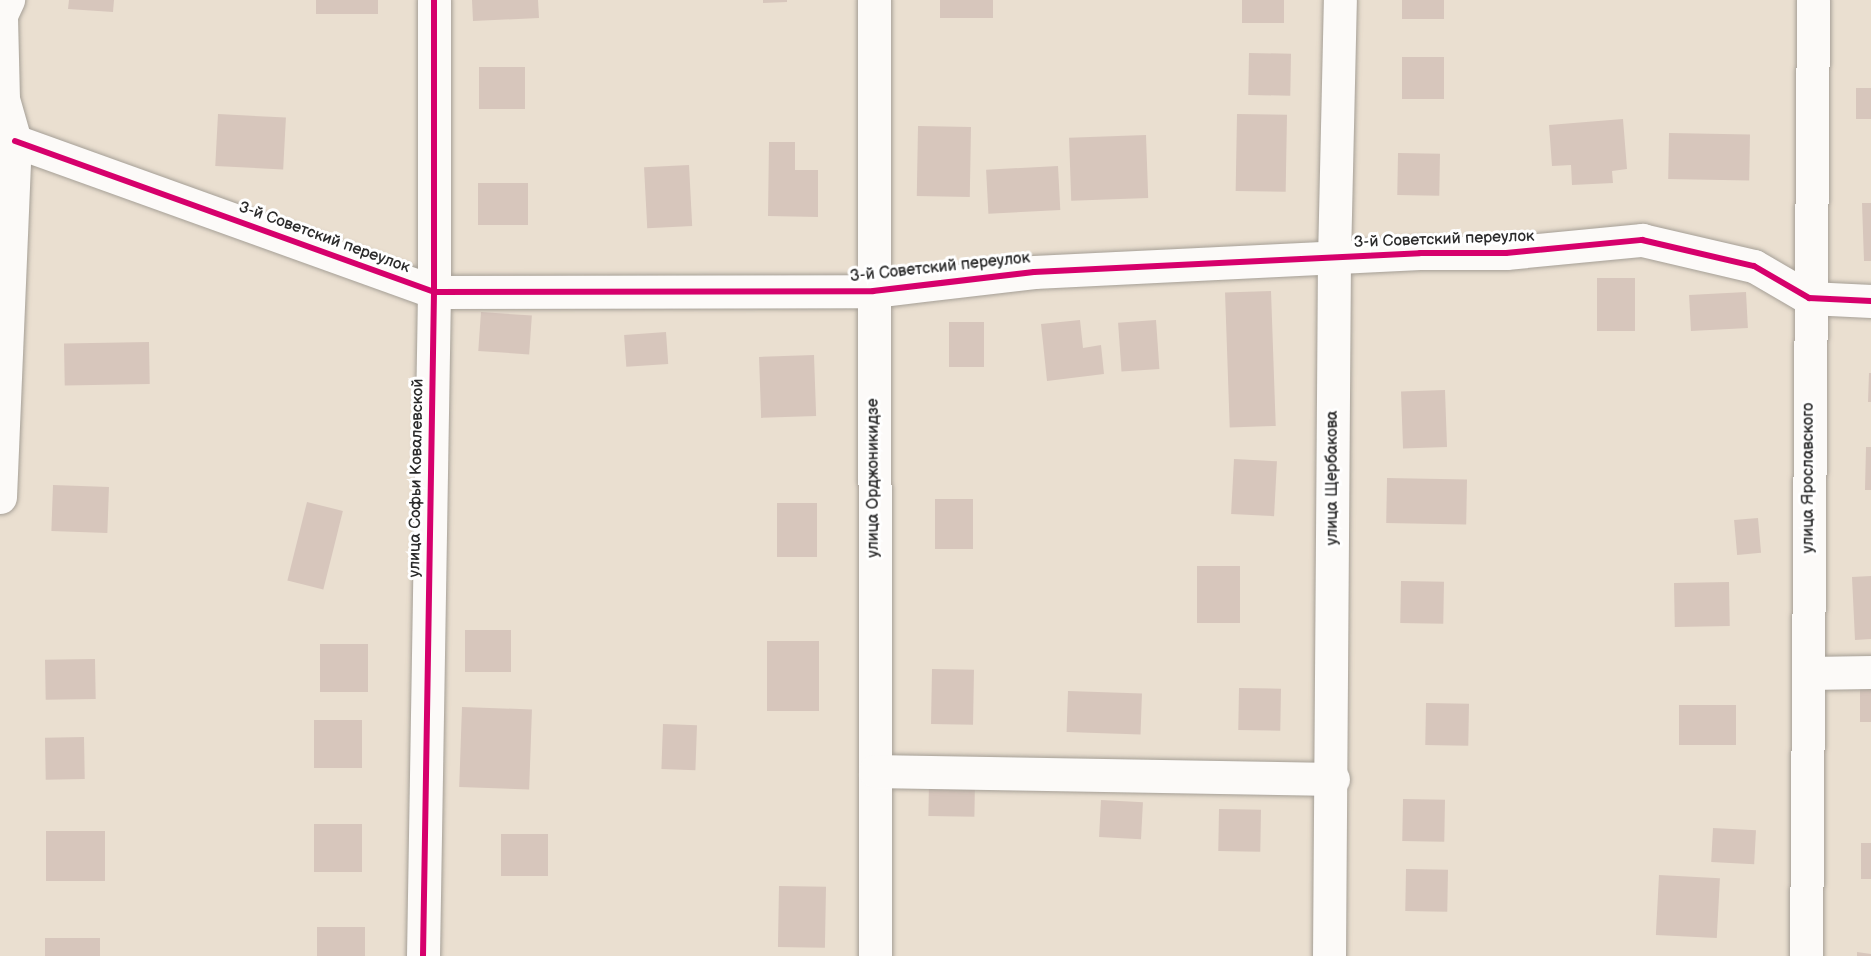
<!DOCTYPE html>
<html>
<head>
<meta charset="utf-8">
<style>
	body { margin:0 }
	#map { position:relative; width:1871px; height:956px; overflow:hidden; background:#eadfd0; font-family:"Balsamiq Sans",sans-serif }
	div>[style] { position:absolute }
	.building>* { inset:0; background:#d7c6bc; transform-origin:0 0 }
	.roads { filter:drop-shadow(0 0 2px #a59f96) drop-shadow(0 0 2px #a59f96) }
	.minor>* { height:33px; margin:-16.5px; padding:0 16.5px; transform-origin:16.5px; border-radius:16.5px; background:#fcfaf8 }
	.cycleway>* { height:6px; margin:-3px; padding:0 3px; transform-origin:3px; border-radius:3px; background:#d6006c }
	span { translate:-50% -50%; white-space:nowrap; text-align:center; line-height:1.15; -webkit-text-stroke:6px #fff; paint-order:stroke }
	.street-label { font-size:16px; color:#2b2b2b }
</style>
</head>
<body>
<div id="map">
	<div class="building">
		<div style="clip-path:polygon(69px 0,114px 0,113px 12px,68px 9px)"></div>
		<div style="left:316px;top:0;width:62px;height:14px"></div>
		<div style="clip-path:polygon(472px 0,538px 0,539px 18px,473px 21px)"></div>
		<div style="clip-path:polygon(763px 0,787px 0,787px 2px,763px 3px)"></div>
		<div style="left:940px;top:0;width:53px;height:18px"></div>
		<div style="left:1242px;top:0;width:42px;height:23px"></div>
		<div style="left:1402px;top:0;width:42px;height:19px"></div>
		<div style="left:1249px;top:53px;width:42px;height:42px;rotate:1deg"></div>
		<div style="left:1402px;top:57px;width:42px;height:42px"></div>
		<div style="left:479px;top:67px;width:46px;height:42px"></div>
		<div style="left:1856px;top:88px;width:15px;height:31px"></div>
		<div style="left:218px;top:114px;width:68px;height:52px;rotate:3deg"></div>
		<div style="left:1237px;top:114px;width:50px;height:77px;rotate:1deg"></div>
		<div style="clip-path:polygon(1623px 119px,1627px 169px,1612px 171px,1613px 183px,1572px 185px,1571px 165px,1552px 166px,1549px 125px)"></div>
		<div style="left:918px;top:126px;width:53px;height:70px;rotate:1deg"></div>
		<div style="left:1669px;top:133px;width:81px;height:46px;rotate:1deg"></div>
		<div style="left:1146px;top:135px;width:63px;height:77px;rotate:88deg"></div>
		<div style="clip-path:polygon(769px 142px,795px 142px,795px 170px,818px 170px,818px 217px,768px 216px)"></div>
		<div style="left:1398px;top:153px;width:42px;height:42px;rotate:1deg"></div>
		<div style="left:689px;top:165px;width:61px;height:45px;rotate:87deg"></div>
		<div style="left:1058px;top:166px;width:44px;height:72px;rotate:87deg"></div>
		<div style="left:478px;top:183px;width:50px;height:42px"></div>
		<div style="clip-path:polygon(1862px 203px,1871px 203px,1871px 261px,1864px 261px)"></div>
		<div style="left:1597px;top:278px;width:38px;height:53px"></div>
		<div style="left:1271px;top:291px;width:135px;height:46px;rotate:88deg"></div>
		<div style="left:1746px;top:292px;width:36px;height:57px;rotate:87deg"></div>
		<div style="left:481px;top:312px;width:51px;height:39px;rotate:4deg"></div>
		<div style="clip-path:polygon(1080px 320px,1083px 348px,1101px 345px,1104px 374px,1047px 381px,1041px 324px)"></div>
		<div style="left:1156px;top:320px;width:49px;height:38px;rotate:86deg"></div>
		<div style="left:949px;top:322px;width:35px;height:45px"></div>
		<div style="left:666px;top:332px;width:32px;height:42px;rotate:86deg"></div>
		<div style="left:149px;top:342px;width:42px;height:85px;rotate:89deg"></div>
		<div style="left:814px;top:355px;width:61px;height:55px;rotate:88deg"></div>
		<div style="clip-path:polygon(1869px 373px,1871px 373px,1871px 402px,1868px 402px)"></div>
		<div style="left:1445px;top:390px;width:57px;height:44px;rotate:88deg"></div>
		<div style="clip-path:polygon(1866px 447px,1871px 447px,1871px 490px,1865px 490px)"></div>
		<div style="left:1234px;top:459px;width:43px;height:55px;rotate:3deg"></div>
		<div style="left:1387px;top:478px;width:80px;height:45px;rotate:1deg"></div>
		<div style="left:53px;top:485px;width:56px;height:46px;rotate:2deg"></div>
		<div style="left:935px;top:499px;width:38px;height:50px"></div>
		<div style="left:307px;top:502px;width:37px;height:81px;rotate:14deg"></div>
		<div style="left:777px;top:503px;width:40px;height:54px"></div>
		<div style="left:1758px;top:518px;width:35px;height:24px;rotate:85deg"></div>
		<div style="left:1197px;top:566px;width:43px;height:57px"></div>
		<div style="clip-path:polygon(1871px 576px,1871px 639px,1855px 640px,1852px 577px)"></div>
		<div style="left:1401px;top:581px;width:43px;height:42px;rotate:1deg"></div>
		<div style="left:1729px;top:582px;width:44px;height:55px;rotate:89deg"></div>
		<div style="left:465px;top:630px;width:46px;height:42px"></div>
		<div style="left:767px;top:641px;width:52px;height:70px"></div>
		<div style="left:320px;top:644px;width:48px;height:48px"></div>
		<div style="left:95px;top:659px;width:40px;height:50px;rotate:89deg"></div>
		<div style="left:932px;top:669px;width:42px;height:55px;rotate:1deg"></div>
		<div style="left:1860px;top:683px;width:11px;height:39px"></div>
		<div style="left:1239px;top:688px;width:42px;height:42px;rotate:1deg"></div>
		<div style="left:1068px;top:691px;width:74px;height:41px;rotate:2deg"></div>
		<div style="left:1426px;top:703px;width:43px;height:42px;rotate:1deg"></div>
		<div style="left:1679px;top:705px;width:57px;height:40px"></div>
		<div style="left:462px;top:707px;width:70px;height:80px;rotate:2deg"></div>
		<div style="left:314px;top:720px;width:48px;height:48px"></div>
		<div style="left:663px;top:724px;width:34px;height:45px;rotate:2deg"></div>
		<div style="left:84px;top:737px;width:42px;height:39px;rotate:89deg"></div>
		<div style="left:929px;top:781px;width:46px;height:35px;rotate:1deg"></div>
		<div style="left:1403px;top:799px;width:42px;height:42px;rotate:1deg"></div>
		<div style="left:1101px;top:800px;width:42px;height:37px;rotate:3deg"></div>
		<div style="left:1219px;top:809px;width:42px;height:42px;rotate:1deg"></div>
		<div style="left:314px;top:824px;width:48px;height:48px"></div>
		<div style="left:1713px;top:828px;width:43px;height:34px;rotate:3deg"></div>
		<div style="left:46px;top:831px;width:59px;height:50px"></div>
		<div style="left:501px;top:834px;width:47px;height:42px"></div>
		<div style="left:1861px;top:843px;width:10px;height:36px"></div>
		<div style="left:1406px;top:869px;width:42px;height:42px;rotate:1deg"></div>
		<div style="left:1659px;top:875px;width:61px;height:60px;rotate:3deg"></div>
		<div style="left:779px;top:886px;width:47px;height:61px;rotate:1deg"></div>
		<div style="left:317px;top:927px;width:48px;height:29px"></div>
		<div style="left:45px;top:938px;width:55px;height:18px"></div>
		<div style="clip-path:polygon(1857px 952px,1871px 954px,1871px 956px,1857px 956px)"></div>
	</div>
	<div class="roads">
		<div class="minor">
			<div style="left:874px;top:0;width:956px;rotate:89.94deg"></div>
			<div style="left:15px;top:141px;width:445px;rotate:19.8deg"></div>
			<div style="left:434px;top:292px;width:439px;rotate:-0.1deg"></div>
			<div style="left:873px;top:291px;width:162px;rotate:-6.7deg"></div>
			<div style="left:1034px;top:272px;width:386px;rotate:-2.8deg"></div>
			<div style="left:1420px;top:253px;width:86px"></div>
			<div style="left:1506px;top:253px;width:137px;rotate:-5.5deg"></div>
			<div style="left:1642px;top:240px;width:115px;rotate:13.1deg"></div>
			<div style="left:1754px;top:266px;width:64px;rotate:30.2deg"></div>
			<div style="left:1809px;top:298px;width:62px;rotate:2.8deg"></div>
			<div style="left:0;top:497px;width:356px;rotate:-87.6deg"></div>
			<div style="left:15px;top:141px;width:44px;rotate:-105.9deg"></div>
			<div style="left:3px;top:99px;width:84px;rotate:-91.4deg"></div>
			<div style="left:1px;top:15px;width:17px;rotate:-65deg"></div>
			<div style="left:1809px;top:673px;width:62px;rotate:-0.9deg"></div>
			<div style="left:875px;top:771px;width:458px;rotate:1deg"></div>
			<div style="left:423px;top:956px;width:664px;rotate:-89.05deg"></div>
			<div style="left:434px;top:292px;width:292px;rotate:-90deg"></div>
			<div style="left:1329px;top:956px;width:697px;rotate:-89.59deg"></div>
			<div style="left:1334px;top:259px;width:259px;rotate:-88.7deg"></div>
			<div style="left:1806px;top:956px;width:956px;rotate:-89.58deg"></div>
		</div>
	</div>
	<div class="cycleway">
		<div style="left:15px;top:141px;width:445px;rotate:19.8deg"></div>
		<div style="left:434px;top:292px;width:439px;rotate:-0.1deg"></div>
		<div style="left:873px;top:291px;width:162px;rotate:-6.7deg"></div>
		<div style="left:1034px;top:272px;width:386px;rotate:-2.8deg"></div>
		<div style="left:1420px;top:253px;width:86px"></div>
		<div style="left:1506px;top:253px;width:137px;rotate:-5.5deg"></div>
		<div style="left:1642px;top:240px;width:115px;rotate:13.1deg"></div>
		<div style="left:1754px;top:266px;width:64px;rotate:30.2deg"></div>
		<div style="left:1809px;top:298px;width:62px;rotate:2.8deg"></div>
		<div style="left:423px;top:956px;width:664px;rotate:-89.05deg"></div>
		<div style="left:434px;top:292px;width:292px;rotate:-90deg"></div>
	</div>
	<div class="street-label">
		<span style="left:324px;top:238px;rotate:20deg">3-й Советский переулок</span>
		<span style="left:1444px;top:240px;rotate:-2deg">3-й Советский переулок</span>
		<span style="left:940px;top:268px;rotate:-6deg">3-й Советский переулок</span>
		<span style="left:417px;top:478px;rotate:-89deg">улица Софьи Ковалевской</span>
		<span style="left:874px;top:478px;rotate:-90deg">улица Орджоникидзе</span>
		<span style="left:1333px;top:478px;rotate:-90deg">улица Щербакова</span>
		<span style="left:1809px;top:478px;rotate:-90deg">улица Ярославского</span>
	</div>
</div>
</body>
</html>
